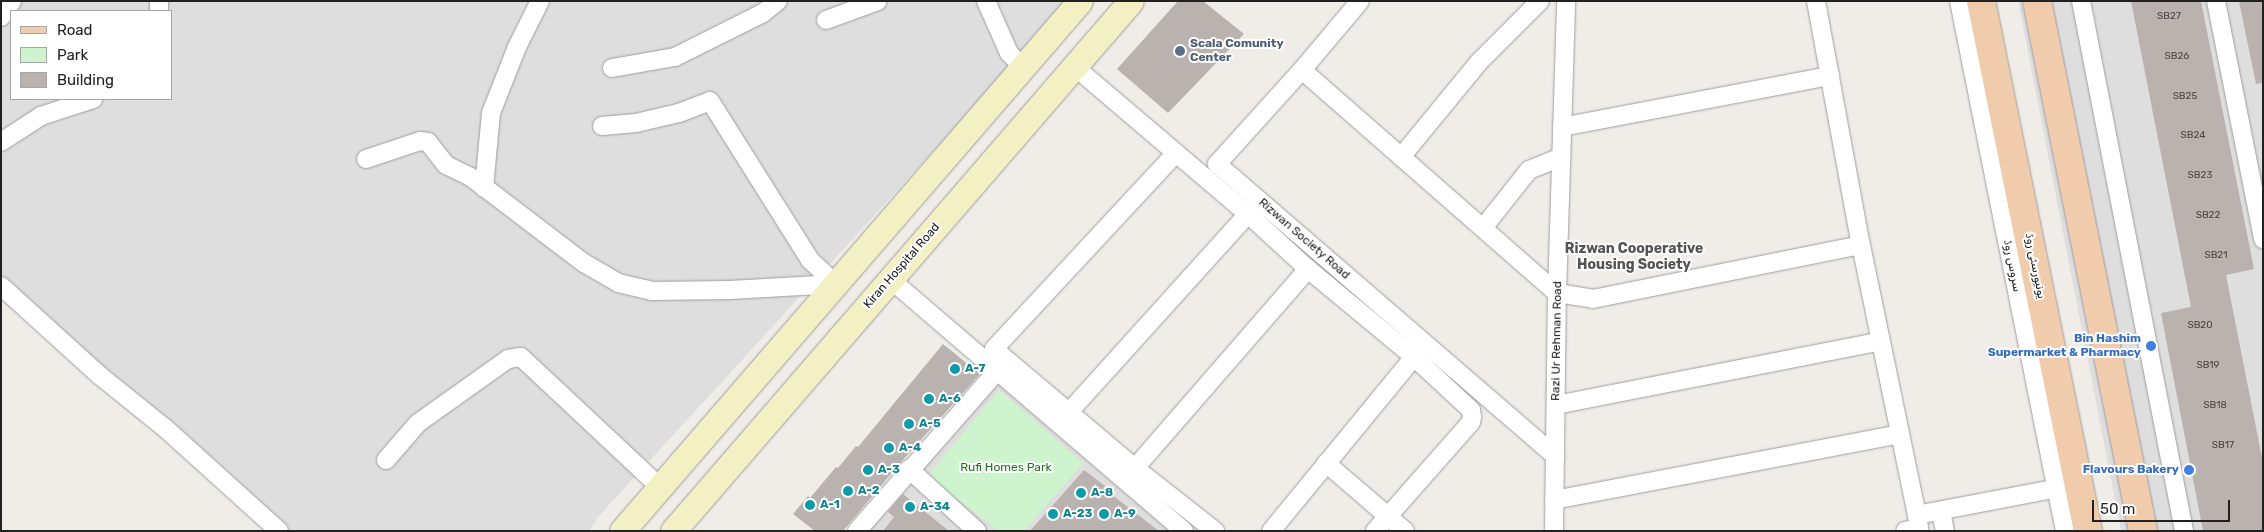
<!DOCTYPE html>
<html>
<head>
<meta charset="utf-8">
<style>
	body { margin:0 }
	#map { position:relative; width:2264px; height:532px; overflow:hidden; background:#f0ede9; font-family:Rubik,"Noto Naskh Arabic",sans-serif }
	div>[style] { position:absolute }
	.residential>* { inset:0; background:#dfdede }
	.park>* { inset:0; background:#cdf4cc }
	.building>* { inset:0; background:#b9b2af }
	.roads { filter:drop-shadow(0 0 1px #9e9e9e) drop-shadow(0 0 1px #9e9e9e) }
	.minor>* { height:18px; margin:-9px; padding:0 9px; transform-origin:9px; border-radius:9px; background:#fff }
	.secondary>* { height:25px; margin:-12.5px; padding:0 12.5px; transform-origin:12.5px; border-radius:12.5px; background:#f3f0c4 }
	.primary>* { height:28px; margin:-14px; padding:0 14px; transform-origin:14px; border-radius:14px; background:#f1ccac }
	.dots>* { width:14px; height:14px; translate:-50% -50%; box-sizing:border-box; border:2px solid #fff; border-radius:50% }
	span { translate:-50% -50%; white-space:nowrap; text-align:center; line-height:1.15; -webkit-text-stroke:4px #fff; paint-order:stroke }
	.number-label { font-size:10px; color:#474544 }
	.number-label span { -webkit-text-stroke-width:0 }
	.service-label { font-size:12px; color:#4e5e75; font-weight:700 }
	.left { translate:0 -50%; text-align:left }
	.street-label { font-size:12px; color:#212121 }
	.shop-label { font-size:12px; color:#366cbe; font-weight:700 }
	.right { translate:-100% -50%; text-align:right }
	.culture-label { font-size:12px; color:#0d838f; font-weight:700 }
	.park-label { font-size:12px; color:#1c741a }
	.neighbourhood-label { font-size:14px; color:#545454; font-weight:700 }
	.frame { position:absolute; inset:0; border:2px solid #212121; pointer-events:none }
	.legend { position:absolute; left:10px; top:10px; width:162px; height:90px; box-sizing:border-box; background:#fff; border:1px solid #a6a6a6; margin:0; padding:6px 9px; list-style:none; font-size:15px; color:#212121 }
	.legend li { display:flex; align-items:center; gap:10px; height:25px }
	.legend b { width:25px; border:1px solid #a6a6a6 }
	.scale { position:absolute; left:2092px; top:500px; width:138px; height:22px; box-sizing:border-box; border:2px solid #212121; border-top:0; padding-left:6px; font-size:15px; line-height:18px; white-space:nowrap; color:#212121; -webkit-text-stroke:4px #fff; paint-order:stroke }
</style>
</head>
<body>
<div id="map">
	<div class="residential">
		<div style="clip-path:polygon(evenodd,1px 1px,1071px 1px,598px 517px,589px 531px,280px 531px,1px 287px,1px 1px,11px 11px,171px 11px,171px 99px,11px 99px,11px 11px)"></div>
		<div style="clip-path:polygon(2018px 1px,2263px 1px,2263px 531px,2121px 531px)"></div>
		<div style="clip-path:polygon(998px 370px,1184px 531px,860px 531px)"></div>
	</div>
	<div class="park">
		<div style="clip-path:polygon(999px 390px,1083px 463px,1024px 531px,999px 531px,928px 476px)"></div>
	</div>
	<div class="building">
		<div style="clip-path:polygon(1178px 1px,1203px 1px,1244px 34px,1168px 113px,1117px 69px)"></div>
		<div style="clip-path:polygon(2131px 1px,2201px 1px,2254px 269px,2226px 275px,2263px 463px,2263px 531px,2203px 531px,2161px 313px,2191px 307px)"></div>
		<div style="clip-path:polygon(2239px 1px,2263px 1px,2263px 83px,2256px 84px)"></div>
		<div style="clip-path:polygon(943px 344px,980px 374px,901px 462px,843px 531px,815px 531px,793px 514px,808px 496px,810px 498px,836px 467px,838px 468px,856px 446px,858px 447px)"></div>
		<div style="clip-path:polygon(1084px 470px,1105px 486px,1103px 488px,1159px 531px,1030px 531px)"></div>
		<div style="clip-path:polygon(903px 494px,949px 531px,883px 531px,894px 517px,888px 512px)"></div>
	</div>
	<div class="roads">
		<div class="minor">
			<div style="left:986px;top:1px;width:57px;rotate:66.1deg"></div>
			<div style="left:1009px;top:53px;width:20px;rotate:45deg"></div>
			<div style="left:1360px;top:1px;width:90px;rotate:130deg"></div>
			<div style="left:1302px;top:70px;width:127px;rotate:132.1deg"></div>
			<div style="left:1217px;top:164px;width:447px;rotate:40.8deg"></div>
			<div style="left:1816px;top:1px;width:248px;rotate:79.6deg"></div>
			<div style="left:1861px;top:245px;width:276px;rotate:78.3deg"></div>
			<div style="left:1917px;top:515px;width:13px;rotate:81deg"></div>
			<div style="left:1919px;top:528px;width:14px;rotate:168deg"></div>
			<div style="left:1959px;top:1px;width:540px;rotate:78.69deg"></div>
			<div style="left:2081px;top:1px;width:540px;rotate:79deg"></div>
			<div style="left:2216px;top:1px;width:243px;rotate:78.8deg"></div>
			<div style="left:159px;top:11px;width:10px;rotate:-90deg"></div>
			<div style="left:1px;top:17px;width:19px;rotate:-55deg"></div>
			<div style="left:826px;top:20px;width:55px;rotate:-20.1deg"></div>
			<div style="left:1075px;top:67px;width:227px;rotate:40.4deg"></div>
			<div style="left:1248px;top:214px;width:81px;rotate:42.5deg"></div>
			<div style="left:1308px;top:269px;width:138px;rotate:39.7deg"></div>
			<div style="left:1414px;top:357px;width:225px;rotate:129.4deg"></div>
			<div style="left:612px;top:68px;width:64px;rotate:-9.9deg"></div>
			<div style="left:675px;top:57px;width:98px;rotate:-26.6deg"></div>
			<div style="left:763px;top:13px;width:19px;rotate:-39deg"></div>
			<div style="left:1302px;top:70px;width:339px;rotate:41.2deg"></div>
			<div style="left:1557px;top:293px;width:36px;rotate:9deg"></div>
			<div style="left:1593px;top:299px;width:273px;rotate:-11.4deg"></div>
			<div style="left:602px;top:126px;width:34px;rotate:-5deg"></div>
			<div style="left:636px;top:123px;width:44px;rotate:-13.1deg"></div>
			<div style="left:679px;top:113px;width:33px;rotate:-21deg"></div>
			<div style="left:710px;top:101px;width:188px;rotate:57.8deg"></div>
			<div style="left:810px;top:260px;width:35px;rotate:43deg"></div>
			<div style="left:1562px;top:127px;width:273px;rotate:-10.8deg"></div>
			<div style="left:1px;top:142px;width:48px;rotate:-33deg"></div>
			<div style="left:41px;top:116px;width:55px;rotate:-18.1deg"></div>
			<div style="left:1175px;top:154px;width:266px;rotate:132.9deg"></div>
			<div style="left:994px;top:349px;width:185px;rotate:40.2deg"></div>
			<div style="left:1135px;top:468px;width:102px;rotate:38.2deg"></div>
			<div style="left:1401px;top:157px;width:123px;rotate:-50.6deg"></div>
			<div style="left:1479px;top:62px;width:86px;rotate:-45deg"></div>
			<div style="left:366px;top:159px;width:57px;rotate:-18.4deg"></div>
			<div style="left:420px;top:141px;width:8px;rotate:7deg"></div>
			<div style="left:428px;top:142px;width:29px;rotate:52deg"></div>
			<div style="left:446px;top:165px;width:28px;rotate:26deg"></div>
			<div style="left:471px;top:177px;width:142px;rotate:37.3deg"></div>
			<div style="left:584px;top:263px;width:39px;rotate:30deg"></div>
			<div style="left:618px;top:283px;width:35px;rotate:13deg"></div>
			<div style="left:652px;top:291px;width:78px;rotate:-0.7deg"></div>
			<div style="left:730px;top:290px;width:106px;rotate:-3.2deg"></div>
			<div style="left:484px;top:188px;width:75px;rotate:-84.7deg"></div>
			<div style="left:491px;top:113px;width:71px;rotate:-68.5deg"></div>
			<div style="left:517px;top:47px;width:51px;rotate:-63.4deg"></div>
			<div style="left:1483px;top:228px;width:74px;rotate:-51.6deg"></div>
			<div style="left:1529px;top:170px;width:35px;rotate:-22deg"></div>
			<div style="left:890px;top:279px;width:387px;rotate:40.6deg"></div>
			<div style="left:1px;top:286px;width:132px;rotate:42.2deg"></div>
			<div style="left:99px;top:375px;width:85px;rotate:38.8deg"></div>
			<div style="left:165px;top:428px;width:154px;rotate:42.1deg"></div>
			<div style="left:1556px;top:405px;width:331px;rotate:-11.1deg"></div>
			<div style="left:1069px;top:412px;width:267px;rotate:-47.9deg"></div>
			<div style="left:386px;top:460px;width:49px;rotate:-49.1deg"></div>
			<div style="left:418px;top:423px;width:110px;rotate:-35.4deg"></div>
			<div style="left:508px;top:359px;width:13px;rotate:-9deg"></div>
			<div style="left:521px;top:357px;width:190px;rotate:43.1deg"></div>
			<div style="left:1326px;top:463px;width:104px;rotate:40.7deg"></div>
			<div style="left:1135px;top:468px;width:264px;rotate:-49deg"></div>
			<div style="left:909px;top:469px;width:92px;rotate:42.4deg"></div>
			<div style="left:1554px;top:500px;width:352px;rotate:-10.8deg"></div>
			<div style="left:1941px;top:511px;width:20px;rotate:79deg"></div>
			<div style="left:1917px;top:515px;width:155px;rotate:-10.8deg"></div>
			<div style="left:857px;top:531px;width:214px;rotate:-48.8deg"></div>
			<div style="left:1375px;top:531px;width:145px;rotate:-48.6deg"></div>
			<div style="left:1471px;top:422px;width:5px;rotate:-79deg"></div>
			<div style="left:1472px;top:417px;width:7px;rotate:-98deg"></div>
			<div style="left:1471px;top:410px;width:78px;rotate:-137.1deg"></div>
			<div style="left:1554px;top:531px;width:238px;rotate:-89.3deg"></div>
			<div style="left:1557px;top:293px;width:292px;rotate:-88.2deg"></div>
		</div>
		<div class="secondary">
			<div style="left:622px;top:531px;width:700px;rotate:-49.17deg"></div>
			<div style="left:673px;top:531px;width:700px;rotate:-49.17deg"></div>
		</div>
		<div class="primary">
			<div style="left:1981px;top:1px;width:541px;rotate:78.59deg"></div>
			<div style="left:2037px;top:1px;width:540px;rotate:78.69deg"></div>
		</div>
	</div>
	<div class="dots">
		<div style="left:1180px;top:51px;background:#5c6f8a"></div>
		<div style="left:2151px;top:346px;background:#3f7fe0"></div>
		<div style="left:955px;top:369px;background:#0f9aa8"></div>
		<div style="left:929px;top:399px;background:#0f9aa8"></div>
		<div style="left:909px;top:424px;background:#0f9aa8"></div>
		<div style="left:889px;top:448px;background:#0f9aa8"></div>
		<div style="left:868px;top:470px;background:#0f9aa8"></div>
		<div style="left:2189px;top:470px;background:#3f7fe0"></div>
		<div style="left:848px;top:491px;background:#0f9aa8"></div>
		<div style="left:1081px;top:493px;background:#0f9aa8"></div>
		<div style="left:810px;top:505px;background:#0f9aa8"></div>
		<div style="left:910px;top:507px;background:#0f9aa8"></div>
		<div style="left:1053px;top:514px;background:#0f9aa8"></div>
		<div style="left:1104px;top:514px;background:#0f9aa8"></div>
	</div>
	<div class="number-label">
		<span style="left:2169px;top:17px">SB27</span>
		<span style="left:2177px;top:57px">SB26</span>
		<span style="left:2185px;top:97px">SB25</span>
		<span style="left:2193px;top:136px">SB24</span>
		<span style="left:2200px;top:176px">SB23</span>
		<span style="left:2208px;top:216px">SB22</span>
		<span style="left:2216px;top:256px">SB21</span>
		<span style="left:2200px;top:326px">SB20</span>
		<span style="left:2208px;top:366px">SB19</span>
		<span style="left:2215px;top:406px">SB18</span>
		<span style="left:2223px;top:446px">SB17</span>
	</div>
	<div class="service-label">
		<span class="left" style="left:1190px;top:51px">Scala Comunity<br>Center</span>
	</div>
	<div class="street-label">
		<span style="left:1304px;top:239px;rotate:41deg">Rizwan Society Road</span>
		<span style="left:902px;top:266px;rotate:-49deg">Kiran Hospital Road</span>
		<span style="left:2012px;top:266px;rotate:79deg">سروس روڈ</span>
		<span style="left:2035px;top:266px;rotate:79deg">یونیورسٹی روڈ</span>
		<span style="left:1557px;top:341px;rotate:-89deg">Razi Ur Rehman Road</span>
	</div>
	<div class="shop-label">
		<span class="right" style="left:2141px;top:346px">Bin Hashim<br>Supermarket &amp; Pharmacy</span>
		<span class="right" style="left:2179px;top:470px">Flavours Bakery</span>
	</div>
	<div class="culture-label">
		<span class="left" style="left:965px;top:369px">A-7</span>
		<span class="left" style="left:939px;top:399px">A-6</span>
		<span class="left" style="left:919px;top:424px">A-5</span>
		<span class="left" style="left:899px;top:448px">A-4</span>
		<span class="left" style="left:878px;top:470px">A-3</span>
		<span class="left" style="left:858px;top:491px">A-2</span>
		<span class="left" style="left:1091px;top:493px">A-8</span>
		<span class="left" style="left:820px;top:505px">A-1</span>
		<span class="left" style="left:920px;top:507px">A-34</span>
		<span class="left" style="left:1063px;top:514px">A-23</span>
		<span class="left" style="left:1114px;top:514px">A-9</span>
	</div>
	<div class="park-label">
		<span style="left:1006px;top:468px">Rufi Homes Park</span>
	</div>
	<div class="neighbourhood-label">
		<span style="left:1634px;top:257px">Rizwan Cooperative<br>Housing Society</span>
	</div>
	<div class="frame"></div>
	<ul class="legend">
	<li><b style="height:6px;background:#f1ccac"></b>Road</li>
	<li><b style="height:14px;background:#cdf4cc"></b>Park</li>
	<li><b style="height:14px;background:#b9b2af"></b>Building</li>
	</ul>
	<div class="scale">50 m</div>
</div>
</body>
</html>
